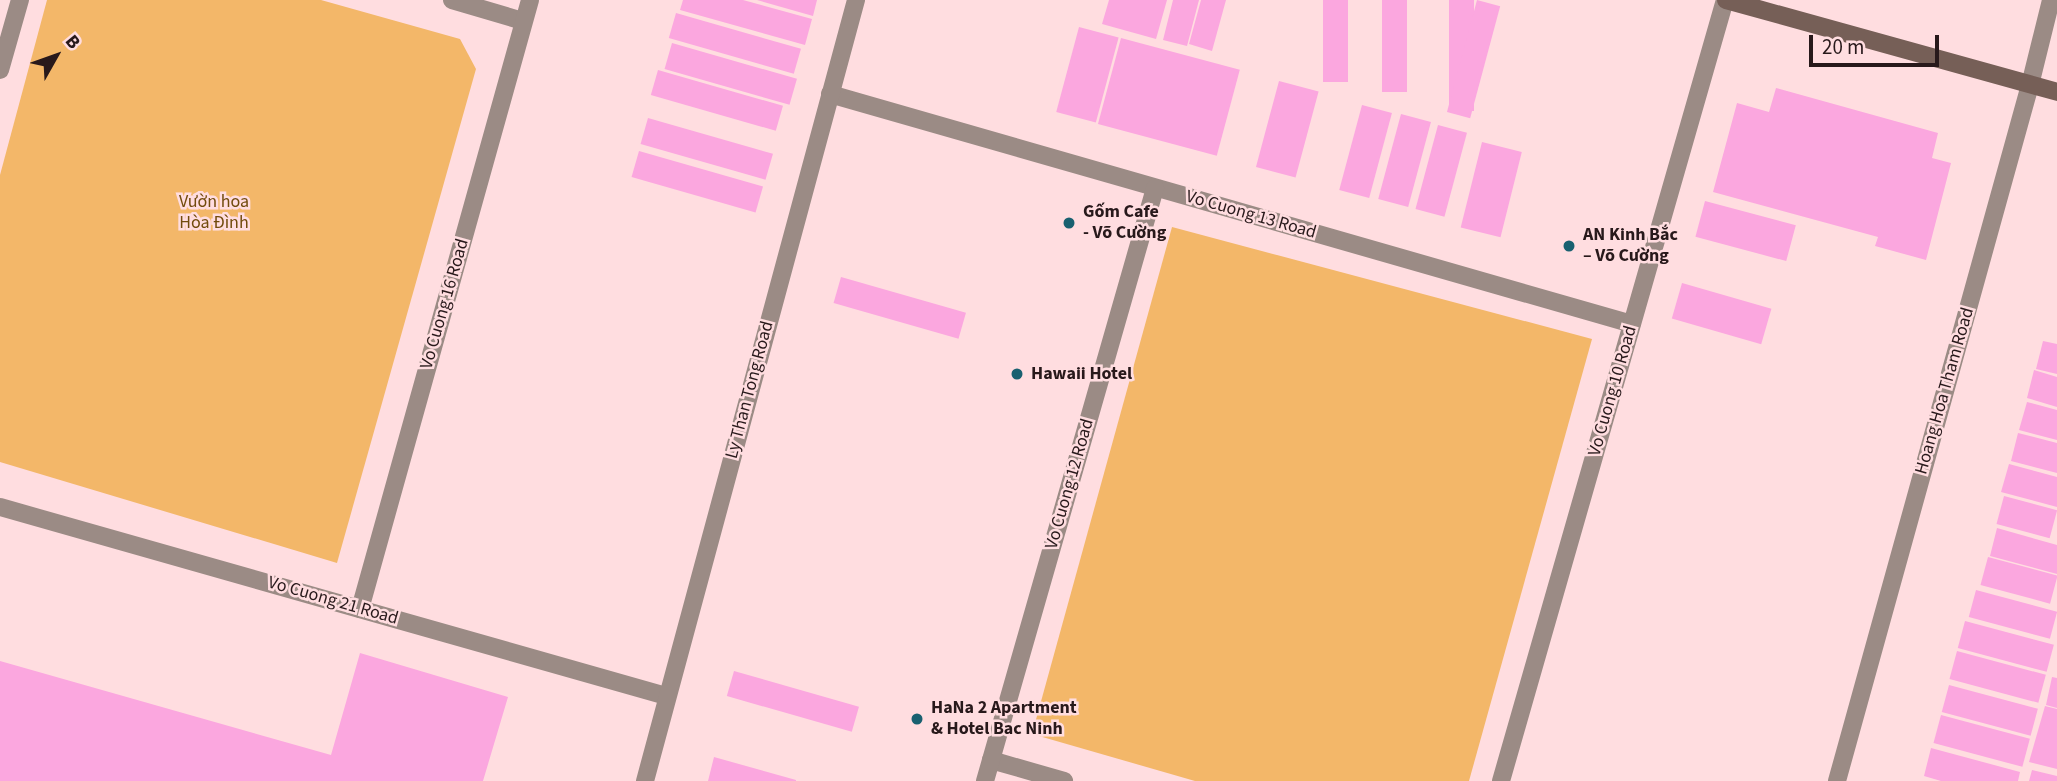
<!DOCTYPE html>
<html>
<head>
<meta charset="utf-8">
<style>
	body { margin:0 }
	#map { position:relative; width:2057px; height:781px; overflow:hidden; background:#ffdde0; font-family:"Source Sans 3",sans-serif }
	div>[style] { position:absolute }
	.green>* { inset:0; background:#f3b769 }
	.building>* { inset:0; background:#fba7df; transform-origin:0 0 }
	.minor>* { height:18px; margin:-9px; padding:0 9px; transform-origin:9px; border-radius:9px; background:#9b8b85 }
	.tertiary>* { height:18px; margin:-9px; padding:0 9px; transform-origin:9px; border-radius:9px; background:#9b8b85 }
	.secondary>* { height:18px; margin:-9px; padding:0 9px; transform-origin:9px; border-radius:9px; background:#765f57 }
	.dots>* { width:19px; height:19px; translate:-50% -50%; box-sizing:border-box; border:4px solid #ffdde0; border-radius:50% }
	span { translate:-50% -50%; white-space:nowrap; text-align:center; line-height:1.15; -webkit-text-stroke:5px #ffdde0; paint-order:stroke }
	.park-label { font-size:18px; color:#724b0d }
	.poi-label { font-size:18px; color:#28191b; font-weight:700 }
	.left { translate:0 -50%; text-align:left }
	.street-label { font-size:18px; color:#28191b }
	.north { position:absolute; left:21px; top:21px; width:70px; height:70px; -webkit-text-stroke:5px #ffdde0; paint-order:stroke; rotate:50deg; font-size:19px; font-weight:700; line-height:28px; text-align:center; color:#28191b }
	.north::after { content:''; display:block; margin:auto; width:24px; height:32px; background:#28191b; clip-path:polygon(50% 0,100% 100%,50% 72%,0 100%) }
	.scale { position:absolute; left:1809px; top:35px; width:130px; height:32px; box-sizing:border-box; border:4px solid #28191b; border-top:0; padding-left:9px; font-size:21px; line-height:24px; white-space:nowrap; color:#28191b; -webkit-text-stroke:5px #ffdde0; paint-order:stroke }
</style>
</head>
<body>
<div id="map">
	<div class="green">
		<div style="clip-path:polygon(47px 0,321px 0,460px 39px,476px 69px,337px 563px,0 462px,0 175px)"></div>
		<div style="clip-path:polygon(1172px 227px,1592px 339px,1469px 781px,1195px 781px,1032px 734px)"></div>
	</div>
	<div class="building">
		<div style="clip-path:polygon(683px 0,743px 0,812px 19px,805px 45px,680px 10px)"></div>
		<div style="clip-path:polygon(757px 0,817px 0,813px 16px)"></div>
		<div style="clip-path:polygon(1109px 0,1167px 0,1156px 39px,1102px 24px)"></div>
		<div style="clip-path:polygon(1173px 0,1199px 0,1187px 46px,1163px 40px)"></div>
		<div style="clip-path:polygon(1201px 0,1226px 0,1212px 51px,1189px 44px)"></div>
		<div style="left:1323px;top:0;width:25px;height:82px"></div>
		<div style="left:1382px;top:0;width:25px;height:92px"></div>
		<div style="left:1449px;top:0;width:25px;height:111px"></div>
		<div style="left:1477px;top:0;width:24px;height:116px;rotate:15deg"></div>
		<div style="left:676px;top:13px;width:130px;height:26px;rotate:16deg"></div>
		<div style="left:1079px;top:27px;width:41px;height:88px;rotate:15deg"></div>
		<div style="left:1121px;top:38px;width:123px;height:89px;rotate:15deg"></div>
		<div style="left:672px;top:43px;width:130px;height:27px;rotate:16deg"></div>
		<div style="left:658px;top:70px;width:130px;height:26px;rotate:16deg"></div>
		<div style="left:1279px;top:81px;width:41px;height:89px;rotate:15deg"></div>
		<div style="clip-path:polygon(1776px 88px,1938px 133px,1932px 158px,1951px 163px,1926px 260px,1875px 246px,1878px 237px,1713px 192px,1737px 103px,1769px 112px)"></div>
		<div style="left:1362px;top:105px;width:31px;height:88px;rotate:15deg"></div>
		<div style="left:1401px;top:114px;width:31px;height:88px;rotate:15deg"></div>
		<div style="left:648px;top:118px;width:130px;height:27px;rotate:16deg"></div>
		<div style="left:1438px;top:125px;width:30px;height:87px;rotate:15deg"></div>
		<div style="left:1482px;top:142px;width:41px;height:88px;rotate:14deg"></div>
		<div style="left:639px;top:151px;width:129px;height:27px;rotate:16deg"></div>
		<div style="left:1705px;top:201px;width:94px;height:37px;rotate:15deg"></div>
		<div style="left:841px;top:277px;width:130px;height:27px;rotate:16deg"></div>
		<div style="left:1682px;top:283px;width:93px;height:37px;rotate:16deg"></div>
		<div style="clip-path:polygon(2043px 341px,2057px 344px,2057px 374px,2036px 369px)"></div>
		<div style="clip-path:polygon(2034px 370px,2057px 377px,2057px 407px,2027px 398px)"></div>
		<div style="clip-path:polygon(2027px 402px,2057px 410px,2057px 440px,2019px 430px)"></div>
		<div style="clip-path:polygon(2018px 433px,2057px 443px,2057px 473px,2011px 461px)"></div>
		<div style="clip-path:polygon(2009px 464px,2057px 477px,2057px 507px,2001px 492px)"></div>
		<div style="left:2004px;top:496px;width:55px;height:29px;rotate:15deg"></div>
		<div style="clip-path:polygon(1997px 528px,2057px 545px,2057px 574px,1990px 556px)"></div>
		<div style="left:1988px;top:557px;width:72px;height:29px;rotate:15deg"></div>
		<div style="left:1976px;top:590px;width:84px;height:28px;rotate:15deg"></div>
		<div style="left:1965px;top:621px;width:92px;height:28px;rotate:15deg"></div>
		<div style="left:1957px;top:651px;width:92px;height:29px;rotate:15deg"></div>
		<div style="clip-path:polygon(360px 653px,508px 697px,483px 781px,0 781px,0 661px,331px 755px)"></div>
		<div style="left:734px;top:671px;width:130px;height:26px;rotate:16deg"></div>
		<div style="clip-path:polygon(2052px 677px,2057px 678px,2057px 708px,2046px 705px)"></div>
		<div style="left:1949px;top:685px;width:92px;height:28px;rotate:15deg"></div>
		<div style="clip-path:polygon(2045px 706px,2057px 709px,2057px 769px,2029px 762px)"></div>
		<div style="left:1941px;top:715px;width:92px;height:29px;rotate:15deg"></div>
		<div style="clip-path:polygon(1931px 748px,2020px 772px,2018px 781px,1941px 781px,1924px 776px)"></div>
		<div style="clip-path:polygon(714px 757px,796px 780px,796px 781px,708px 781px)"></div>
		<div style="clip-path:polygon(2032px 770px,2057px 776px,2057px 781px,2029px 781px)"></div>
	</div>
	<div class="minor">
		<div style="left:452px;top:0;width:74px;rotate:16.5deg"></div>
		<div style="left:0;top:70px;width:73px;rotate:-74.1deg"></div>
		<div style="left:830px;top:94px;width:834px;rotate:16deg"></div>
		<div style="left:0;top:507px;width:692px;rotate:15.84deg"></div>
		<div style="left:360px;top:609px;width:632px;rotate:-74.4deg"></div>
		<div style="left:991px;top:760px;width:76px;rotate:16deg"></div>
		<div style="left:985px;top:781px;width:617px;rotate:-74deg"></div>
		<div style="left:1501px;top:781px;width:812px;rotate:-74deg"></div>
	</div>
	<div class="tertiary">
		<div style="left:645px;top:781px;width:809px;rotate:-74.88deg"></div>
		<div style="left:1837px;top:781px;width:722px;rotate:-74.5deg"></div>
		<div style="left:2030px;top:85px;width:88px;rotate:-76.1deg"></div>
	</div>
	<div class="secondary">
		<div style="left:1726px;top:0;width:344px;rotate:15.5deg"></div>
	</div>
	<div class="dots">
		<div style="left:1069px;top:223px;background:#196070"></div>
		<div style="left:1569px;top:246px;background:#196070"></div>
		<div style="left:1017px;top:374px;background:#196070"></div>
		<div style="left:917px;top:719px;background:#196070"></div>
	</div>
	<div class="park-label">
		<span style="left:214px;top:213px">Vườn hoa<br>Hòa Đình</span>
	</div>
	<div class="poi-label">
		<span class="left" style="left:1083px;top:223px">Gốm Cafe<br>- Võ Cường</span>
		<span class="left" style="left:1583px;top:246px">AN Kinh Bắc<br>– Võ Cường</span>
		<span class="left" style="left:1031px;top:374px">Hawaii Hotel</span>
		<span class="left" style="left:931px;top:719px">HaNa 2 Apartment<br>&amp; Hotel Bac Ninh</span>
	</div>
	<div class="street-label">
		<span style="left:1251px;top:215px;rotate:16deg">Vo Cuong 13 Road</span>
		<span style="left:445px;top:304px;rotate:-74deg">Vo Cuong 16 Road</span>
		<span style="left:750px;top:390px;rotate:-75deg">Ly Than Tong Road</span>
		<span style="left:1613px;top:391px;rotate:-74deg">Vo Cuong 10 Road</span>
		<span style="left:1945px;top:391px;rotate:-74deg">Hoang Hoa Tham Road</span>
		<span style="left:1070px;top:484px;rotate:-74deg">Vo Cuong 12 Road</span>
		<span style="left:333px;top:601px;rotate:16deg">Vo Cuong 21 Road</span>
	</div>
	<div class="north">B</div>
	<div class="scale">20 m</div>
</div>
</body>
</html>
